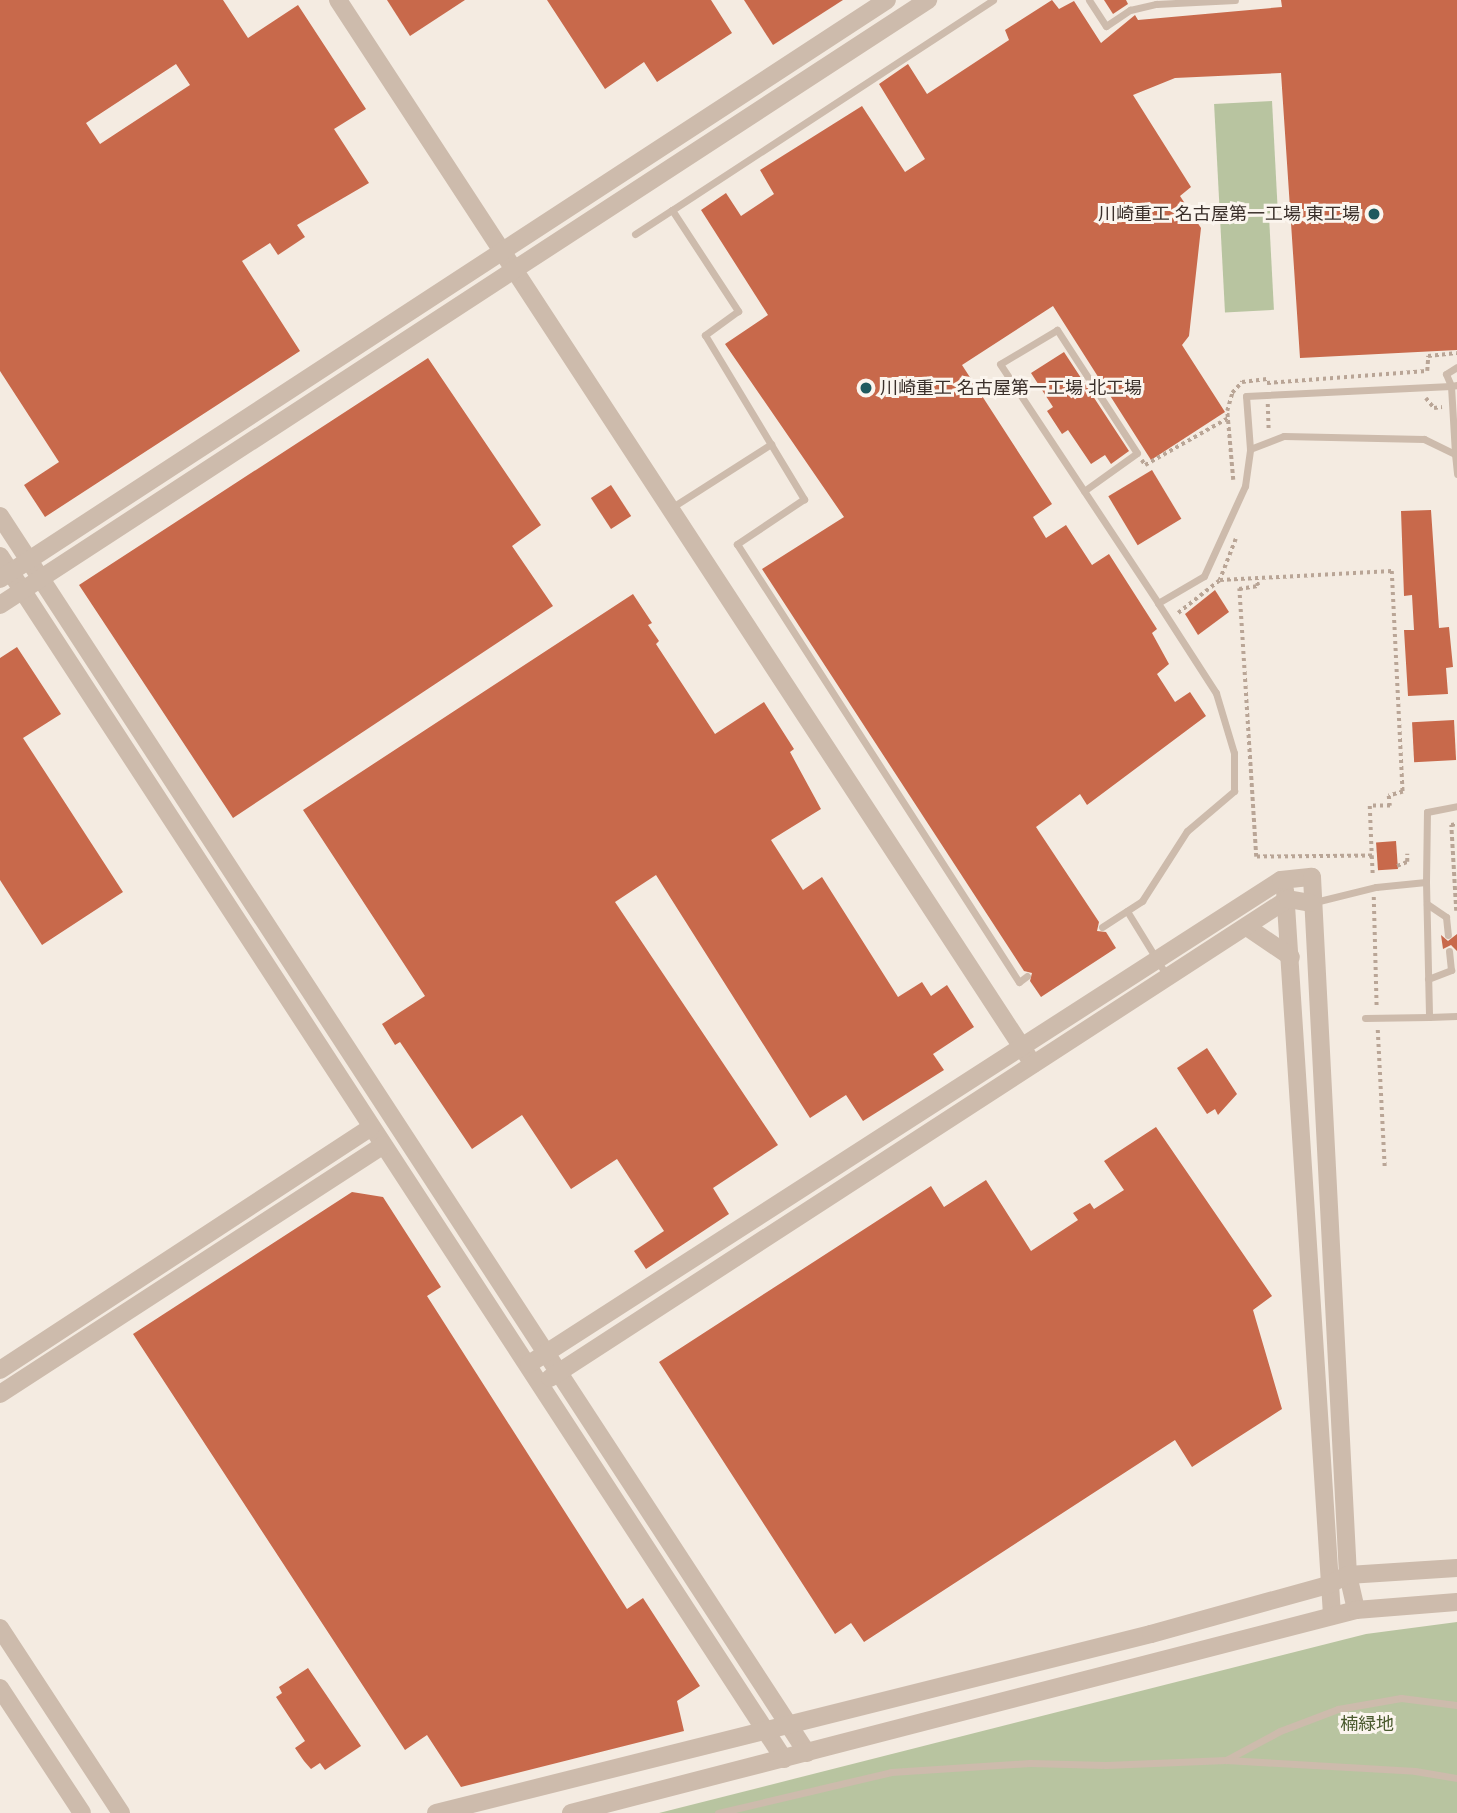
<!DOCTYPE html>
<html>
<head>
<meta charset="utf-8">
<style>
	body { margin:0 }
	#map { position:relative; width:1457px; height:1813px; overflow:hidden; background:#f4ebe1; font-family:Arial,"Noto Sans JP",sans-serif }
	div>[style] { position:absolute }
	.green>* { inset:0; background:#b8c4a0; transform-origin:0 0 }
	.building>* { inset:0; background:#c8694b; transform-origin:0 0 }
	.path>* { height:3.5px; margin-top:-1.75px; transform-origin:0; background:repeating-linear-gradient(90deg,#b9a596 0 3.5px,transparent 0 7px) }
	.service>* { height:7px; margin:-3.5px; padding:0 3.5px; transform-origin:3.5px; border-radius:3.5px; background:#cdbbac }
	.tertiary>* { height:18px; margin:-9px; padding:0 9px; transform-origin:9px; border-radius:9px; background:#cdbbac }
	.dots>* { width:19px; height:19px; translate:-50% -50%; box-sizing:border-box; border:4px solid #fbf5ee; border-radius:50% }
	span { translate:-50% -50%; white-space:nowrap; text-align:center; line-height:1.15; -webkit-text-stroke:6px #fbf5ee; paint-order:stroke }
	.poi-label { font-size:18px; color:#3b302b }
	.right { translate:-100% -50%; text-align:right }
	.left { translate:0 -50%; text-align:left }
	.park-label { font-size:18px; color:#4a5a2e }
</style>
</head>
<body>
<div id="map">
	<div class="green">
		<div style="left:1272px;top:101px;width:112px;height:58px;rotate:87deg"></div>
		<div style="left:1269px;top:216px;width:94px;height:49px;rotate:87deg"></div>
		<div style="clip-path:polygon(1457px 1622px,1457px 1813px,659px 1813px,1366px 1634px)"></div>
	</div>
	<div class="building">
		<div style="clip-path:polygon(evenodd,0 0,223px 0,248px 38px,298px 5px,366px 109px,334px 129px,369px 183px,297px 225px,305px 237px,278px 255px,270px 243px,242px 261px,300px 351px,45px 517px,24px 485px,59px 462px,0 371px,0 0,176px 64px,190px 85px,100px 144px,86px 123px,176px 64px)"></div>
		<div style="clip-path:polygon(387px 0,465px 0,410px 36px)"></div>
		<div style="clip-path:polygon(547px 0,711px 0,732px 33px,657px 82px,644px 62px,605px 89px)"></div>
		<div style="clip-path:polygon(744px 0,843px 0,773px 45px)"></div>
		<div style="clip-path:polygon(1052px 0,1059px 9px,1074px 1px,1101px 43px,1135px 15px,1138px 20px,1282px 7px,1281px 0,1457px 0,1457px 350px,1300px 358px,1281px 73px,1175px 78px,1133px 95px,1191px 187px,1180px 196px,1201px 228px,1189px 336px,1182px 345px,1225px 412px,1151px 460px,1053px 306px,962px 365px,1052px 504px,1033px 517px,1046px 538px,1066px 525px,1092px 565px,1109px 554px,1157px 629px,1152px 633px,1169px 664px,1157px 674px,1175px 702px,1190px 692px,1206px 716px,1087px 805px,1080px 794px,1036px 827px,1099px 922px,1097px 931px,1106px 932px,1116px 948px,1041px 997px,1030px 981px,1032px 973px,1024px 971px,762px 569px,844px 517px,725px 344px,768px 315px,701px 210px,726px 193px,741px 216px,774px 194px,760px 170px,862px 106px,905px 172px,925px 159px,879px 84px,908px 64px,927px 94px,1009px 40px,1005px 30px)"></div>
		<div style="clip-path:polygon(1104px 0,1126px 0,1128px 4px,1113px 14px)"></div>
		<div style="clip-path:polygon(1064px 352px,1129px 451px,1111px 464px,1105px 455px,1091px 464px,1068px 430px,1062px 434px,1047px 411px,1053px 407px,1031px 373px)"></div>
		<div style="clip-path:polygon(428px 358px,541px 525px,512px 546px,553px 606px,233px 818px,79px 585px)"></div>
		<div style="left:1152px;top:470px;width:57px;height:51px;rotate:59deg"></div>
		<div style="left:611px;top:485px;width:37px;height:24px;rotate:57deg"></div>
		<div style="clip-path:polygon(1431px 510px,1439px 628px,1449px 627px,1453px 667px,1446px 668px,1448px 694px,1408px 696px,1404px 630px,1414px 630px,1412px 595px,1404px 596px,1401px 511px)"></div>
		<div style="clip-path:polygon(1215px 590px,1229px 612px,1198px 635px,1185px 614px)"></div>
		<div style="clip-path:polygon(633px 594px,652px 623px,648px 625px,659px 641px,656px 644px,715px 734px,764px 702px,794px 749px,790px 752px,821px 809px,771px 840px,803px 890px,822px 877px,898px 997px,922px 982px,931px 996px,947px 985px,974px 1027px,933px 1054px,944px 1070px,863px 1121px,846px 1095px,810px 1118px,656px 875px,615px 902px,778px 1145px,713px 1188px,729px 1214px,646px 1269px,634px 1251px,664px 1231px,617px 1159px,571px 1189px,522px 1115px,472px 1149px,400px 1042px,395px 1045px,382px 1024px,425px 996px,303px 810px)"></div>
		<div style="clip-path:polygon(17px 647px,61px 714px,23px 738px,123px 892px,42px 945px,0 880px,0 658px)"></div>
		<div style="left:1454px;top:720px;width:40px;height:42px;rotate:87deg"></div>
		<div style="left:1396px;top:841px;width:28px;height:20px;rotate:86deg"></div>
		<div style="clip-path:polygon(1457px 934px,1457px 951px,1451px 945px,1443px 949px,1441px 935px,1448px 941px)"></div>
		<div style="clip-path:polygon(1207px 1048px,1237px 1094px,1218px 1115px,1215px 1109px,1207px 1114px,1177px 1068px)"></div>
		<div style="clip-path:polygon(1156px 1127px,1272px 1296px,1253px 1310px,1282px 1409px,1192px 1467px,1175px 1440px,864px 1642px,851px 1623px,835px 1634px,659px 1362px,931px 1186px,944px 1207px,986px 1180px,1031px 1251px,1078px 1220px,1073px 1213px,1090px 1203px,1094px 1209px,1124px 1190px,1104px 1161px)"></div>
		<div style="clip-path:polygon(352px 1192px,383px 1197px,441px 1287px,427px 1296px,627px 1609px,643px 1598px,700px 1686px,677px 1701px,684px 1731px,461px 1787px,427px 1735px,405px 1750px,133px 1334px)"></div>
		<div style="clip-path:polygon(308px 1668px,361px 1746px,325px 1770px,320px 1763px,311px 1769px,304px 1761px,295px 1748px,305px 1741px,276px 1697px,282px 1693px,279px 1687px)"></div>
	</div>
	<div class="path">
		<div style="left:1267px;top:383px;width:160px;rotate:-4.3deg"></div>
		<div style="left:1427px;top:371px;width:15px;rotate:-86deg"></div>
		<div style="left:1428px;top:356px;width:29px;rotate:-6deg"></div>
		<div style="left:1426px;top:398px;width:13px;rotate:51deg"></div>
		<div style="left:1434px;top:408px;width:8px;rotate:-7deg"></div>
		<div style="left:1268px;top:404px;width:28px;rotate:88deg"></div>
		<div style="left:1142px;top:460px;width:6px;rotate:59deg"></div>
		<div style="left:1145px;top:465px;width:95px;rotate:-29.5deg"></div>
		<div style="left:1233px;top:480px;width:69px;rotate:-95deg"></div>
		<div style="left:1227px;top:411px;width:19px;rotate:-74deg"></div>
		<div style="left:1232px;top:393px;width:15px;rotate:-48deg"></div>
		<div style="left:1242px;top:382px;width:25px;rotate:-7deg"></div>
		<div style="left:1236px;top:539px;width:44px;rotate:111.3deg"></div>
		<div style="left:1220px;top:580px;width:172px;rotate:-3deg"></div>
		<div style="left:1392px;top:571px;width:221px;rotate:87.2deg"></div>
		<div style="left:1403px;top:792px;width:15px;rotate:164deg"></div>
		<div style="left:1389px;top:796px;width:10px;rotate:84deg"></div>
		<div style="left:1390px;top:806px;width:20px;rotate:180deg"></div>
		<div style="left:1370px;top:806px;width:50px;rotate:87.7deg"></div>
		<div style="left:1372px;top:856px;width:116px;rotate:179.5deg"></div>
		<div style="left:1256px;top:857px;width:269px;rotate:-93.6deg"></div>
		<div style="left:1239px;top:589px;width:19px;rotate:-9deg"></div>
		<div style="left:1258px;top:586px;width:7px;rotate:-106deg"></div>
		<div style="left:1178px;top:613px;width:53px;rotate:-38.2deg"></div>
		<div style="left:1372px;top:856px;width:19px;rotate:87deg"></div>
		<div style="left:1397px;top:866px;width:11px;rotate:-22deg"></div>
		<div style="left:1407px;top:862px;width:8px;rotate:-90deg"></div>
		<div style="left:1374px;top:897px;width:111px;rotate:88.5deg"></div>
		<div style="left:1456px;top:911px;width:86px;rotate:-93.3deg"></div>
		<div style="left:1451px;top:825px;width:6px;rotate:-9deg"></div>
		<div style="left:1378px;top:1030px;width:137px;rotate:87.1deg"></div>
	</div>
	<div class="service">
		<div style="left:993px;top:0;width:384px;rotate:146.8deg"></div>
		<div style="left:672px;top:210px;width:121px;rotate:56.8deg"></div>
		<div style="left:738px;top:311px;width:41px;rotate:144deg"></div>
		<div style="left:705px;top:335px;width:192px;rotate:58.9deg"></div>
		<div style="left:804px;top:499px;width:81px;rotate:146.1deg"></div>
		<div style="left:737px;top:544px;width:521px;rotate:57.23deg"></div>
		<div style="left:1019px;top:982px;width:10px;rotate:-37deg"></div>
		<div style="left:1089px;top:0;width:31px;rotate:57deg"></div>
		<div style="left:1106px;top:26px;width:29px;rotate:-34deg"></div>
		<div style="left:1130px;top:10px;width:27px;rotate:-13deg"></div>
		<div style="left:1156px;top:4px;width:79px;rotate:-2.9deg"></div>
		<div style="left:635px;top:234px;width:44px;rotate:-33deg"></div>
		<div style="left:1457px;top:367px;width:13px;rotate:148deg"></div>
		<div style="left:1446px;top:374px;width:13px;rotate:67deg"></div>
		<div style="left:1451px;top:386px;width:6px;rotate:-9deg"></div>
		<div style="left:1250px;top:449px;width:53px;rotate:-94.3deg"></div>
		<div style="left:1246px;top:396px;width:205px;rotate:-2.8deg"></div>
		<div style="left:1451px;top:386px;width:68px;rotate:86.6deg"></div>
		<div style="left:1084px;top:491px;width:65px;rotate:-35.6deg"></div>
		<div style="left:1137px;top:453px;width:147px;rotate:-123deg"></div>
		<div style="left:1057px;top:330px;width:66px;rotate:149.2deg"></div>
		<div style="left:1000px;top:364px;width:287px;rotate:56.5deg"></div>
		<div style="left:671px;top:508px;width:119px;rotate:-32.6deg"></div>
		<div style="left:1426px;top:882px;width:70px;rotate:-89.2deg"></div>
		<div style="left:1427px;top:812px;width:31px;rotate:-11deg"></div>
		<div style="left:1315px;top:902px;width:63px;rotate:-13.8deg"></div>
		<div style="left:1376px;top:887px;width:50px;rotate:-5.7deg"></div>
		<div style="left:1426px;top:882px;width:135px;rotate:88.7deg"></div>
		<div style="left:1429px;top:1017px;width:28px;rotate:-2deg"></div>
		<div style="left:1427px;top:904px;width:23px;rotate:34deg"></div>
		<div style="left:1446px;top:917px;width:18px;rotate:84deg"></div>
		<div style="left:1127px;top:911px;width:76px;rotate:58.4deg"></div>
		<div style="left:1102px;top:927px;width:48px;rotate:-33deg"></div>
		<div style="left:1142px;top:901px;width:83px;rotate:-57.3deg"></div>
		<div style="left:1187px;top:831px;width:62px;rotate:-40.4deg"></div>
		<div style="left:1234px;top:791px;width:38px;rotate:-90deg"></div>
		<div style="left:1234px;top:753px;width:63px;rotate:-106.7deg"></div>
		<div style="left:1216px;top:693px;width:107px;rotate:-122.8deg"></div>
		<div style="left:1158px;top:603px;width:53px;rotate:-30.4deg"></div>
		<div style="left:1204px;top:576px;width:99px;rotate:-65.5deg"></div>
		<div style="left:1245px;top:486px;width:37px;rotate:-82deg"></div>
		<div style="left:1250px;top:449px;width:36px;rotate:-21deg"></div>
		<div style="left:1284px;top:436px;width:140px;rotate:1.2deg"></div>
		<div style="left:1424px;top:439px;width:34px;rotate:26deg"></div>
		<div style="left:1455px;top:454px;width:20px;rotate:84deg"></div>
		<div style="left:1428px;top:979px;width:25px;rotate:-21deg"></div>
		<div style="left:1451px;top:970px;width:19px;rotate:-96deg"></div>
		<div style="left:1365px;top:1018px;width:64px;rotate:-0.9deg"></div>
		<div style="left:1226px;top:1760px;width:61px;rotate:-28.2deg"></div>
		<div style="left:1280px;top:1731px;width:62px;rotate:-20.8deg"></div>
		<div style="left:1338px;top:1709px;width:64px;rotate:-9.9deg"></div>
		<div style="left:1401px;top:1698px;width:56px;rotate:7.1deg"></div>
		<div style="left:718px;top:1813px;width:178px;rotate:-13.3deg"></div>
		<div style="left:891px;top:1772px;width:139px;rotate:-3.7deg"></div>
		<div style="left:1030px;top:1763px;width:76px;rotate:1.5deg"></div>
		<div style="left:1106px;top:1765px;width:120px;rotate:-2.4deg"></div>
		<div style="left:1226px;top:1760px;width:189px;rotate:3.3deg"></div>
		<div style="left:1415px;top:1771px;width:43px;rotate:9.5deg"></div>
	</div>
	<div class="tertiary">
		<div style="left:338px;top:0;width:1271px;rotate:56.85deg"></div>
		<div style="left:0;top:516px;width:1477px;rotate:56.88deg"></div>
		<div style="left:0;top:556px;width:1436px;rotate:56.91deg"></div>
		<div style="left:0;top:579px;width:1059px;rotate:-33.13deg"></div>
		<div style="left:0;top:605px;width:1108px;rotate:-33.1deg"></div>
		<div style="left:1285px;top:890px;width:727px;rotate:86.29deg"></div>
		<div style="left:1247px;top:927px;width:53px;rotate:34.3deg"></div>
		<div style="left:529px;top:1364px;width:894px;rotate:-32.77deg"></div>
		<div style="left:1281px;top:880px;width:31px;rotate:-6deg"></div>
		<div style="left:1312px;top:877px;width:699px;rotate:87.05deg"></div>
		<div style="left:1348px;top:1575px;width:36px;rotate:77deg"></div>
		<div style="left:0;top:1370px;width:443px;rotate:-33.2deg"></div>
		<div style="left:550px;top:1378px;width:880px;rotate:-32.99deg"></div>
		<div style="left:1288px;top:899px;width:23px;rotate:10deg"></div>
		<div style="left:0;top:1394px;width:457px;rotate:-33deg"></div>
		<div style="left:0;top:1628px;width:221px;rotate:56.8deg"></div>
		<div style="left:0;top:1688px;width:149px;rotate:56.7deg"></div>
		<div style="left:436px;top:1813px;width:737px;rotate:-14.06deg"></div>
		<div style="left:1151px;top:1634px;width:184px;rotate:-15.5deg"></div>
		<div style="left:1328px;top:1585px;width:22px;rotate:-27deg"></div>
		<div style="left:1348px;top:1575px;width:109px;rotate:-3.7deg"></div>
		<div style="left:571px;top:1813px;width:811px;rotate:-14.5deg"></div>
		<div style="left:1356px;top:1610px;width:101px;rotate:-4.5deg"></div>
	</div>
	<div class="dots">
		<div style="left:1374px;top:214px;background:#1f5a5e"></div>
		<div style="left:866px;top:388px;background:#1f5a5e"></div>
	</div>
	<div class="poi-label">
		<span class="right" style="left:1360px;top:214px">川崎重工 名古屋第一工場 東工場</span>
		<span class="left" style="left:880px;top:388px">川崎重工 名古屋第一工場 北工場</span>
	</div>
	<div class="park-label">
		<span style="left:1367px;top:1724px">楠緑地</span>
	</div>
</div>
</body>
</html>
